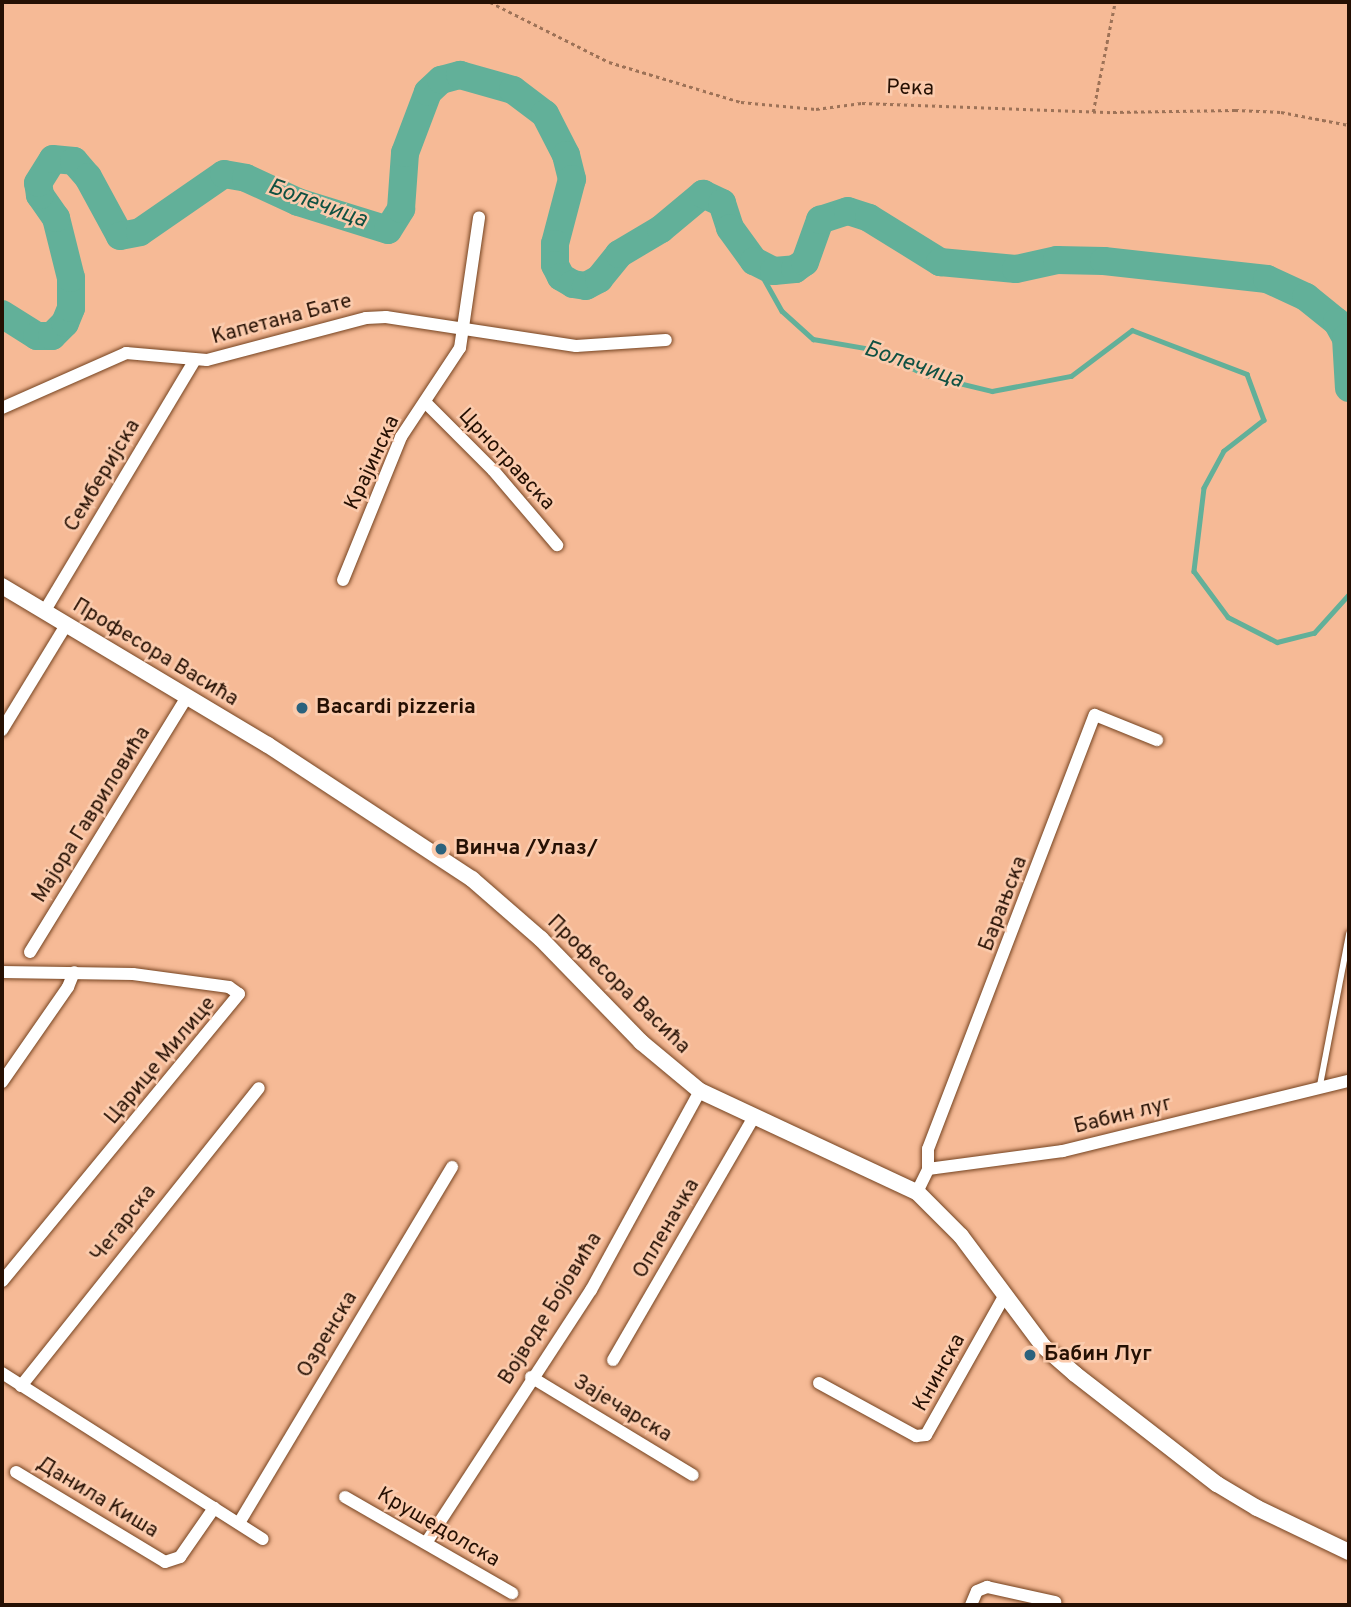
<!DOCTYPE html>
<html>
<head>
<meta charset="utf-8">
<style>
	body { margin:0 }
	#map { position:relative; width:1351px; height:1607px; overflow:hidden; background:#f6ba96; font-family:Overpass,sans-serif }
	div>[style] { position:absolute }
	.stream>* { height:4.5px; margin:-2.25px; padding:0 2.25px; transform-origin:2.25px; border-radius:2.25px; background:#62b099 }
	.river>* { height:28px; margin:-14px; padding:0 14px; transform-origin:14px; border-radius:14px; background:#62b099 }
	.path>* { height:2.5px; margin-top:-1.25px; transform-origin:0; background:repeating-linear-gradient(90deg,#9d7257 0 3.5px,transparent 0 7px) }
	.roads { filter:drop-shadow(0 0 2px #754320) drop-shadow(0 0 2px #754320) }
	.service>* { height:6px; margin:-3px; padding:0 3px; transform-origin:3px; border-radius:3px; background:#fff }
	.minor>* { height:12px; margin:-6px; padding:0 6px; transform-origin:6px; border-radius:6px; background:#fff }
	.tertiary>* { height:16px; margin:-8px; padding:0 8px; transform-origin:8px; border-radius:8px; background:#fff }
	.dots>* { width:19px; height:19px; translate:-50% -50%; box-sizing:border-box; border:4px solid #fbcbad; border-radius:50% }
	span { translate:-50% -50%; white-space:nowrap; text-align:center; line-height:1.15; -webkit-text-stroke:5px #fbcbad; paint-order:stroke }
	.street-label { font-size:21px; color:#251003 }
	.poi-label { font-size:21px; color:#251003; font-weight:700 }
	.left { translate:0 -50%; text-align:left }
	.water-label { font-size:23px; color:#0f5142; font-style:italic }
	.frame { position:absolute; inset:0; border:4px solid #251003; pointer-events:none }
</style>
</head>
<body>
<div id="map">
	<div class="stream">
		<div style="left:754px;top:261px;width:57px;rotate:60.8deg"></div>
		<div style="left:782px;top:311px;width:42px;rotate:42.1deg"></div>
		<div style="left:813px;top:339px;width:65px;rotate:9.8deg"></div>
		<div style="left:877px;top:350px;width:55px;rotate:27deg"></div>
		<div style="left:926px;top:375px;width:68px;rotate:13.6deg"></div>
		<div style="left:992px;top:391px;width:80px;rotate:-10.8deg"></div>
		<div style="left:1071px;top:376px;width:76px;rotate:-37deg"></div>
		<div style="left:1132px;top:330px;width:123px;rotate:20.9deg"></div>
		<div style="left:1247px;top:374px;width:49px;rotate:69.7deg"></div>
		<div style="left:1264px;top:420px;width:51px;rotate:142.2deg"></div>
		<div style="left:1224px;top:451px;width:42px;rotate:118.4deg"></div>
		<div style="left:1204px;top:488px;width:84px;rotate:96.9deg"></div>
		<div style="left:1194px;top:571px;width:57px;rotate:53.5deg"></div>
		<div style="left:1228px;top:617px;width:55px;rotate:27deg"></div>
		<div style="left:1277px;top:642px;width:38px;rotate:-14deg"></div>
		<div style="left:1314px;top:633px;width:52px;rotate:-48.1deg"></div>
	</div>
	<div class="river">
		<div style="left:2px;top:314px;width:41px;rotate:32.2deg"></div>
		<div style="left:37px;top:336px;width:15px"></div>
		<div style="left:52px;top:336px;width:18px;rotate:-45deg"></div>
		<div style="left:65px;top:323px;width:16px;rotate:-68deg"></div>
		<div style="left:71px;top:308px;width:30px;rotate:-90deg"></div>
		<div style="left:71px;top:278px;width:62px;rotate:-104deg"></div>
		<div style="left:56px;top:218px;width:28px;rotate:-125deg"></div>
		<div style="left:40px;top:195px;width:12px;rotate:-99deg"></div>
		<div style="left:38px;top:183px;width:28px;rotate:-58deg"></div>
		<div style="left:53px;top:159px;width:21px;rotate:5deg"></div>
		<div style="left:74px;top:161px;width:21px;rotate:49deg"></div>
		<div style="left:88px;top:177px;width:67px;rotate:61.5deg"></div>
		<div style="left:120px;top:236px;width:20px;rotate:-11deg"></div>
		<div style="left:140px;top:232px;width:102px;rotate:-34.6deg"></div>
		<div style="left:224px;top:174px;width:22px;rotate:10deg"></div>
		<div style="left:246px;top:178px;width:57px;rotate:24.8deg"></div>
		<div style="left:298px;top:202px;width:94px;rotate:17.3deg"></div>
		<div style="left:388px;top:230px;width:25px;rotate:-58deg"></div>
		<div style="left:401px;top:209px;width:56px;rotate:-85.9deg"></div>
		<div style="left:405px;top:153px;width:65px;rotate:-69.3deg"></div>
		<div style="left:428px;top:92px;width:18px;rotate:-43deg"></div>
		<div style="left:441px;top:80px;width:20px;rotate:-15deg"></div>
		<div style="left:460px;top:75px;width:55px;rotate:15.8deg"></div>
		<div style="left:513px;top:90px;width:40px;rotate:37deg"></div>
		<div style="left:545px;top:114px;width:46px;rotate:62.9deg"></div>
		<div style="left:566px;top:155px;width:25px;rotate:76deg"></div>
		<div style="left:572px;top:179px;width:67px;rotate:104.7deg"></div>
		<div style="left:555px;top:244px;width:21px;rotate:90deg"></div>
		<div style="left:555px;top:265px;width:13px;rotate:63deg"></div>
		<div style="left:561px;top:277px;width:14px;rotate:30deg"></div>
		<div style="left:573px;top:284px;width:13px;rotate:9deg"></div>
		<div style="left:586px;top:286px;width:15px;rotate:-28deg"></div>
		<div style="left:599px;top:279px;width:32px;rotate:-51deg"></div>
		<div style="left:619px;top:254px;width:49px;rotate:-30.8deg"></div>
		<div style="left:661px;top:229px;width:55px;rotate:-39.8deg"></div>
		<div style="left:703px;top:194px;width:21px;rotate:25deg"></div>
		<div style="left:722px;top:203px;width:26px;rotate:72deg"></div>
		<div style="left:730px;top:228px;width:41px;rotate:54deg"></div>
		<div style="left:754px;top:261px;width:22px;rotate:27deg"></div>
		<div style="left:774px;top:271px;width:21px;rotate:-5deg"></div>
		<div style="left:795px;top:269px;width:12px;rotate:-35deg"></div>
		<div style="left:805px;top:262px;width:45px;rotate:-70.3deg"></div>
		<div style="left:820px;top:220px;width:29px;rotate:-18deg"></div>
		<div style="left:848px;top:211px;width:22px;rotate:18deg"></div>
		<div style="left:869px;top:218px;width:84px;rotate:31.8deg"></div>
		<div style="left:940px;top:262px;width:76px;rotate:5.3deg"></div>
		<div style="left:1016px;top:269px;width:42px;rotate:-12.4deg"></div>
		<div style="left:1057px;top:260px;width:47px;rotate:1.2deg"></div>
		<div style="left:1104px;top:261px;width:164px;rotate:6.3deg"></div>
		<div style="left:1267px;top:279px;width:43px;rotate:24.8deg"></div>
		<div style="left:1306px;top:297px;width:40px;rotate:39deg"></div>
		<div style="left:1337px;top:322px;width:18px;rotate:61deg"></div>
		<div style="left:1346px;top:338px;width:50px;rotate:86.6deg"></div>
	</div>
	<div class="path">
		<div style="left:490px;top:2px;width:133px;rotate:26.8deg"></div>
		<div style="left:609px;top:62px;width:138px;rotate:16.9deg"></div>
		<div style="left:741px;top:102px;width:75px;rotate:5.3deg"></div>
		<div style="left:816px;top:109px;width:46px;rotate:-7.4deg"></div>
		<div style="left:862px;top:103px;width:251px;rotate:2.1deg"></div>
		<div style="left:1113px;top:112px;width:122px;rotate:-0.9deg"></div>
		<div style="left:1235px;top:110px;width:46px;rotate:2.5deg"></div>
		<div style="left:1281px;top:112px;width:69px;rotate:10.8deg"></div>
		<div style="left:1093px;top:112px;width:112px;rotate:-78.7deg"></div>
	</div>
	<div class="roads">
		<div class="service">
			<div style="left:1320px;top:1085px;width:154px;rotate:-79.1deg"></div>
		</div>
		<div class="minor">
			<div style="left:426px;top:403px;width:95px;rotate:45deg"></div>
			<div style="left:493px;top:470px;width:99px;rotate:49.5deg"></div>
			<div style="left:2px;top:408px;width:136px;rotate:-23.9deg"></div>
			<div style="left:126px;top:353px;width:81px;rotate:4.9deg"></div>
			<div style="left:207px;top:360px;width:164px;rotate:-14.8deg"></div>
			<div style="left:366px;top:318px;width:20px;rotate:-3deg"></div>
			<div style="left:386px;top:317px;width:192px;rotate:8.7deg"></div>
			<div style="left:576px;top:346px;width:90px;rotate:-3.8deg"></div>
			<div style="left:343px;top:580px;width:154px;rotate:-67.9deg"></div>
			<div style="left:401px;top:437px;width:107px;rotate:-56.5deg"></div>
			<div style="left:460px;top:348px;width:132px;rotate:-81.7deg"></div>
			<div style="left:44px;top:612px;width:294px;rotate:-59.1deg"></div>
			<div style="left:2px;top:730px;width:123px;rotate:-58.6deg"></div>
			<div style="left:30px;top:952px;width:299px;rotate:-58.4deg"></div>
			<div style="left:2px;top:972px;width:131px;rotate:0.9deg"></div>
			<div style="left:133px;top:974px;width:97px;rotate:7.7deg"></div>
			<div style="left:229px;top:987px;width:12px;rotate:35deg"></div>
			<div style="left:239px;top:994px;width:372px;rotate:129.5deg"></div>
			<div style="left:2px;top:1082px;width:116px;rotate:-55.2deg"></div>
			<div style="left:68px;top:987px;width:16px;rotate:-68deg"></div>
			<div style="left:928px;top:1169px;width:20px;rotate:-90deg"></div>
			<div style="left:928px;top:1149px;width:465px;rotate:-69deg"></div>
			<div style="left:1095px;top:715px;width:67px;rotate:22deg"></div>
			<div style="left:917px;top:1192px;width:25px;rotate:-64deg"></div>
			<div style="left:928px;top:1169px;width:136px;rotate:-7.6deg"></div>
			<div style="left:1063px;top:1151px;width:294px;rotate:-13.8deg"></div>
			<div style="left:613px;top:1360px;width:281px;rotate:-59.9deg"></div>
			<div style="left:2px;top:1373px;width:309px;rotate:32.5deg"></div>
			<div style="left:531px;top:1377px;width:189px;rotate:31.2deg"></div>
			<div style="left:819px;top:1383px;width:111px;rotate:28.7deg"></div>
			<div style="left:916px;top:1436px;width:10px;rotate:-6deg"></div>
			<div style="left:926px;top:1435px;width:161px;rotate:-60.6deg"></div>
			<div style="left:21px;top:1386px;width:381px;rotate:-51.4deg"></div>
			<div style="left:16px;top:1472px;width:174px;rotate:31.1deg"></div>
			<div style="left:165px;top:1562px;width:16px;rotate:-18deg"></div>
			<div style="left:180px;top:1557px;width:60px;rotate:-55.2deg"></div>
			<div style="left:345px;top:1497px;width:193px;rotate:29.9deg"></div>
			<div style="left:239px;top:1523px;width:415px;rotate:-59.1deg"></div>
			<div style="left:426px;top:1543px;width:302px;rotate:-56.9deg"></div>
			<div style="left:591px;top:1290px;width:227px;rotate:-61.3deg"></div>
			<div style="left:971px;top:1605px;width:15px;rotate:-67deg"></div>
			<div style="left:977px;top:1591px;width:11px;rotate:-22deg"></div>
			<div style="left:987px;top:1587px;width:70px;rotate:12.4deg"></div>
		</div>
		<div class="tertiary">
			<div style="left:2px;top:586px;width:310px;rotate:30.9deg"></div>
			<div style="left:268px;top:745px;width:244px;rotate:33.3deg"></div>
			<div style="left:472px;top:879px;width:91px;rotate:41deg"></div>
			<div style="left:541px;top:939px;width:144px;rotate:45.8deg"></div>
			<div style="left:641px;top:1042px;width:77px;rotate:39.7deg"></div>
			<div style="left:700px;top:1091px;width:239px;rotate:25deg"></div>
			<div style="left:917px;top:1192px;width:62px;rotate:45deg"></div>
			<div style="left:961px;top:1236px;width:137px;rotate:53.3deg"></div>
			<div style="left:1043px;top:1346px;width:43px;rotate:41.2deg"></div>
			<div style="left:1075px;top:1374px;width:180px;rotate:37.8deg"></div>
			<div style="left:1217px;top:1484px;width:47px;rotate:31deg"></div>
			<div style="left:1257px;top:1508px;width:102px;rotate:25.6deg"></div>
		</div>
	</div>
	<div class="dots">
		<div style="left:302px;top:708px;background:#2b627d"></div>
		<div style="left:441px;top:849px;background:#2b627d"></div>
		<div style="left:1030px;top:1355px;background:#2b627d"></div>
	</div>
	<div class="street-label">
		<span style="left:910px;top:89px;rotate:2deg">Река</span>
		<span style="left:282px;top:320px;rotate:-15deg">Капетана Бате</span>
		<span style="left:506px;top:460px;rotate:47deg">Црнотравска</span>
		<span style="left:373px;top:463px;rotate:-65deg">Крајинска</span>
		<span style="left:103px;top:476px;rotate:-59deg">Семберијска</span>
		<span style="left:155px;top:653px;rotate:31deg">Професора Васића</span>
		<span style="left:92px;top:815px;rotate:-58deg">Мајора Гавриловића</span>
		<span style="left:1004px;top:904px;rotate:-69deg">Барањска</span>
		<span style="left:618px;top:985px;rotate:44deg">Професора Васића</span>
		<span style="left:161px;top:1061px;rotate:-50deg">Царице Милице</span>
		<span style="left:1123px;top:1116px;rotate:-14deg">Бабин луг</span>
		<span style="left:124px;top:1224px;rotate:-52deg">Чегарска</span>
		<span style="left:667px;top:1229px;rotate:-60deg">Опленачка</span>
		<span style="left:551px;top:1309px;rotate:-58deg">Војводе Бојовића</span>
		<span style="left:328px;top:1335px;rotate:-59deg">Озренска</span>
		<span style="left:940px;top:1373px;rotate:-61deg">Книнска</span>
		<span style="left:622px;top:1409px;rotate:31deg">Зајечарска</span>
		<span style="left:97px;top:1498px;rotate:31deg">Данила Киша</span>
		<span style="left:438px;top:1528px;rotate:30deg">Крушедолска</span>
	</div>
	<div class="poi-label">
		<span class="left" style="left:316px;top:708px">Bacardi pizzeria</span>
		<span class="left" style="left:455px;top:849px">Винча /Улаз/</span>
		<span class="left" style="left:1044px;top:1355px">Бабин Луг</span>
	</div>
	<div class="water-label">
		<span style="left:317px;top:205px;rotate:20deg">Болечица</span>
		<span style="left:913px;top:366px;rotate:19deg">Болечица</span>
	</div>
	<div class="frame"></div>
</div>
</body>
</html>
